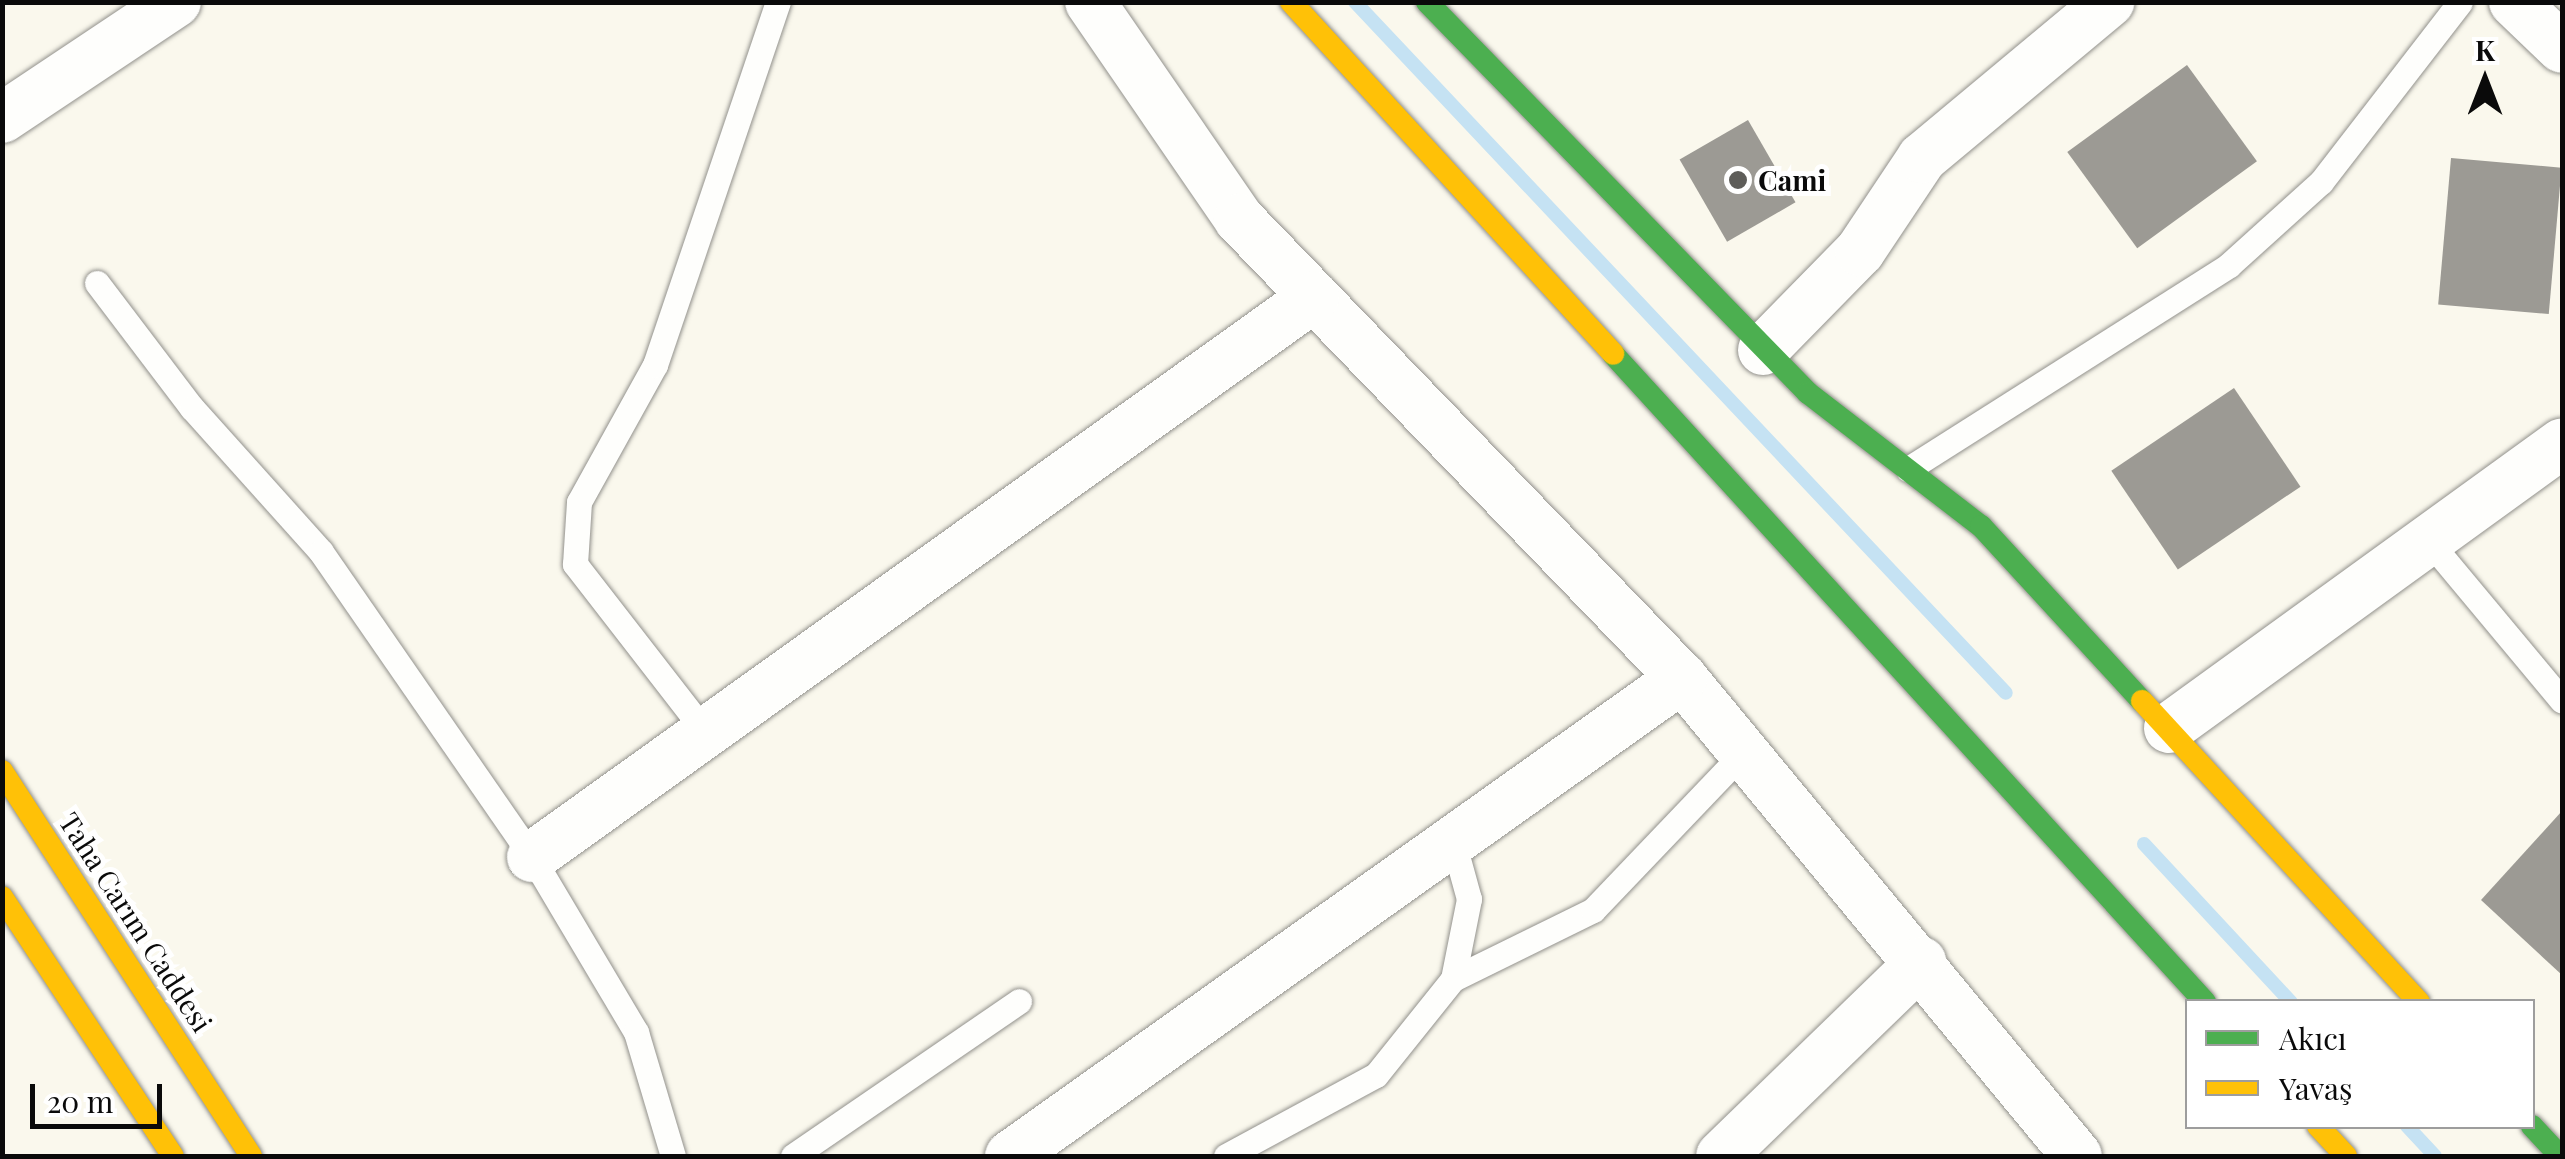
<!DOCTYPE html>
<html>
<head>
<meta charset="utf-8">
<style>
	body { margin:0 }
	#map { position:relative; width:2565px; height:1159px; overflow:hidden; background:#faf8ed; font-family:"Playfair Display",serif }
	div>[style] { position:absolute }
	.stream>* { height:14px; margin:-7px; padding:0 7px; transform-origin:7px; border-radius:7px; background:#c5e2f3 }
	.building>* { inset:0; background:#9c9a94; transform-origin:0 0 }
	.roads { filter:drop-shadow(0 0 2px #92918c) drop-shadow(0 0 2px #92918c) }
	.lane>* { height:25px; margin:-12.5px; padding:0 12.5px; transform-origin:12.5px; border-radius:12.5px; background:#fefefc }
	.street>* { height:50px; margin:-25px; padding:0 25px; transform-origin:25px; border-radius:25px; background:#fefefc }
	.fast>* { height:22px; margin:-11px; padding:0 11px; transform-origin:11px; border-radius:11px; background:#4caf50 }
	.slow>* { height:22px; margin:-11px; padding:0 11px; transform-origin:11px; border-radius:11px; background:#ffc107 }
	.dots>* { width:28px; height:28px; translate:-50% -50%; box-sizing:border-box; border:5px solid #fff; border-radius:50% }
	span { translate:-50% -50%; white-space:nowrap; text-align:center; line-height:1.15; -webkit-text-stroke:10px #fff; paint-order:stroke }
	.poi-label { font-size:28px; color:#0a0a0a; font-weight:700 }
	.left { translate:0 -50%; text-align:left }
	.street-label { font-size:28px; color:#0a0a0a }
	.frame { position:absolute; inset:0; border:5px solid #0a0a0a; pointer-events:none }
	.legend { position:absolute; left:2185px; top:999px; width:350px; height:130px; box-sizing:border-box; background:#fff; border:2px solid #9d9d9d; margin:0; padding:12px 18px; list-style:none; font-size:30px; color:#0a0a0a }
	.legend li { display:flex; align-items:center; gap:20px; height:50px }
	.legend b { width:50px; border:2px solid #9d9d9d }
	.north { position:absolute; left:2435px; top:30px; width:100px; height:100px; -webkit-text-stroke:8px #fff; paint-order:stroke; rotate:0deg; font-size:28px; font-weight:700; line-height:40px; text-align:center; color:#0a0a0a }
	.north::after { content:''; display:block; margin:auto; width:35px; height:45px; background:#0a0a0a; clip-path:polygon(50% 0,100% 100%,50% 72%,0 100%) }
	.scale { position:absolute; left:30px; top:1084px; width:132px; height:45px; box-sizing:border-box; border:5px solid #0a0a0a; border-top:0; padding-left:12px; font-size:30px; line-height:35px; white-space:nowrap; color:#0a0a0a; -webkit-text-stroke:8px #fff; paint-order:stroke }
</style>
</head>
<body>
<div id="map">
	<div class="stream">
		<div style="left:1355px;top:2px;width:949px;rotate:46.71deg"></div>
		<div style="left:2144px;top:844px;width:216px;rotate:47.1deg"></div>
		<div style="left:2407px;top:1126px;width:41px;rotate:47deg"></div>
	</div>
	<div class="building">
		<div style="left:2187px;top:65px;width:119px;height:148px;rotate:54deg"></div>
		<div style="left:1748px;top:120px;width:95px;height:79px;rotate:60deg"></div>
		<div style="left:2451px;top:158px;width:111px;height:147px;rotate:5deg"></div>
		<div style="left:2234px;top:388px;width:119px;height:148px;rotate:56deg"></div>
		<div style="clip-path:polygon(2562px 811px,2562px 975px,2481px 900px)"></div>
	</div>
	<div class="roads">
		<div class="lane">
			<div style="left:97px;top:283px;width:157px;rotate:52.8deg"></div>
			<div style="left:192px;top:408px;width:193px;rotate:48.1deg"></div>
			<div style="left:321px;top:552px;width:371px;rotate:55.3deg"></div>
			<div style="left:532px;top:857px;width:204px;rotate:59.3deg"></div>
			<div style="left:636px;top:1032px;width:129px;rotate:73.4deg"></div>
			<div style="left:1908px;top:469px;width:380px;rotate:-32.4deg"></div>
			<div style="left:2229px;top:265px;width:124px;rotate:-42.1deg"></div>
			<div style="left:2321px;top:182px;width:227px;rotate:-52.3deg"></div>
			<div style="left:2428px;top:540px;width:209px;rotate:50.2deg"></div>
			<div style="left:706px;top:733px;width:214px;rotate:-127.8deg"></div>
			<div style="left:575px;top:564px;width:62px;rotate:-86.3deg"></div>
			<div style="left:579px;top:502px;width:157px;rotate:-61deg"></div>
			<div style="left:655px;top:365px;width:383px;rotate:-71.3deg"></div>
			<div style="left:1453px;top:979px;width:156px;rotate:-26.2deg"></div>
			<div style="left:1593px;top:910px;width:219px;rotate:-46.3deg"></div>
			<div style="left:793px;top:1156px;width:274px;rotate:-34.4deg"></div>
			<div style="left:1226px;top:1156px;width:170px;rotate:-28.4deg"></div>
			<div style="left:1376px;top:1075px;width:123px;rotate:-51.3deg"></div>
			<div style="left:1453px;top:979px;width:82px;rotate:-78.7deg"></div>
			<div style="left:1469px;top:899px;width:60px;rotate:-105.4deg"></div>
		</div>
		<div class="street">
			<div style="left:1090px;top:2px;width:263px;rotate:55.5deg"></div>
			<div style="left:1239px;top:219px;width:638px;rotate:46.02deg"></div>
			<div style="left:1682px;top:678px;width:620px;rotate:50.43deg"></div>
			<div style="left:2514px;top:2px;width:66px;rotate:43.8deg"></div>
			<div style="left:2px;top:118px;width:209px;rotate:-33.7deg"></div>
			<div style="left:1763px;top:350px;width:139px;rotate:-45.6deg"></div>
			<div style="left:1860px;top:251px;width:112px;rotate:-56.3deg"></div>
			<div style="left:1922px;top:158px;width:244px;rotate:-39.8deg"></div>
			<div style="left:2169px;top:728px;width:485px;rotate:-35.9deg"></div>
			<div style="left:532px;top:857px;width:962px;rotate:-35.61deg"></div>
			<div style="left:1010px;top:1156px;width:825px;rotate:-35.42deg"></div>
			<div style="left:1721px;top:1156px;width:279px;rotate:-44.1deg"></div>
		</div>
		<div class="fast">
			<div style="left:1427px;top:2px;width:546px;rotate:45.74deg"></div>
			<div style="left:1808px;top:393px;width:218px;rotate:37.6deg"></div>
			<div style="left:1981px;top:526px;width:238px;rotate:47.4deg"></div>
			<div style="left:1613px;top:354px;width:878px;rotate:47.59deg"></div>
			<div style="left:2532px;top:1126px;width:41px;rotate:47deg"></div>
		</div>
		<div class="slow">
			<div style="left:1291px;top:2px;width:477px;rotate:47.5deg"></div>
			<div style="left:2142px;top:701px;width:409px;rotate:47.4deg"></div>
			<div style="left:2px;top:771px;width:459px;rotate:57.1deg"></div>
			<div style="left:2px;top:897px;width:310px;rotate:56.6deg"></div>
			<div style="left:2318px;top:1126px;width:41px;rotate:47deg"></div>
		</div>
	</div>
	<div class="dots">
		<div style="left:1738px;top:180px;background:#5e5d59"></div>
	</div>
	<div class="poi-label">
		<span class="left" style="left:1758px;top:180px">Cami</span>
	</div>
	<div class="street-label">
		<span style="left:136px;top:922px;rotate:57deg">Taha Carım Caddesi</span>
	</div>
	<div class="frame"></div>
	<ul class="legend">
	<li><b style="height:12px;background:#4caf50"></b>Akıcı</li>
	<li><b style="height:12px;background:#ffc107"></b>Yavaş</li>
	</ul>
	<div class="north">K</div>
	<div class="scale">20 m</div>
</div>
</body>
</html>
